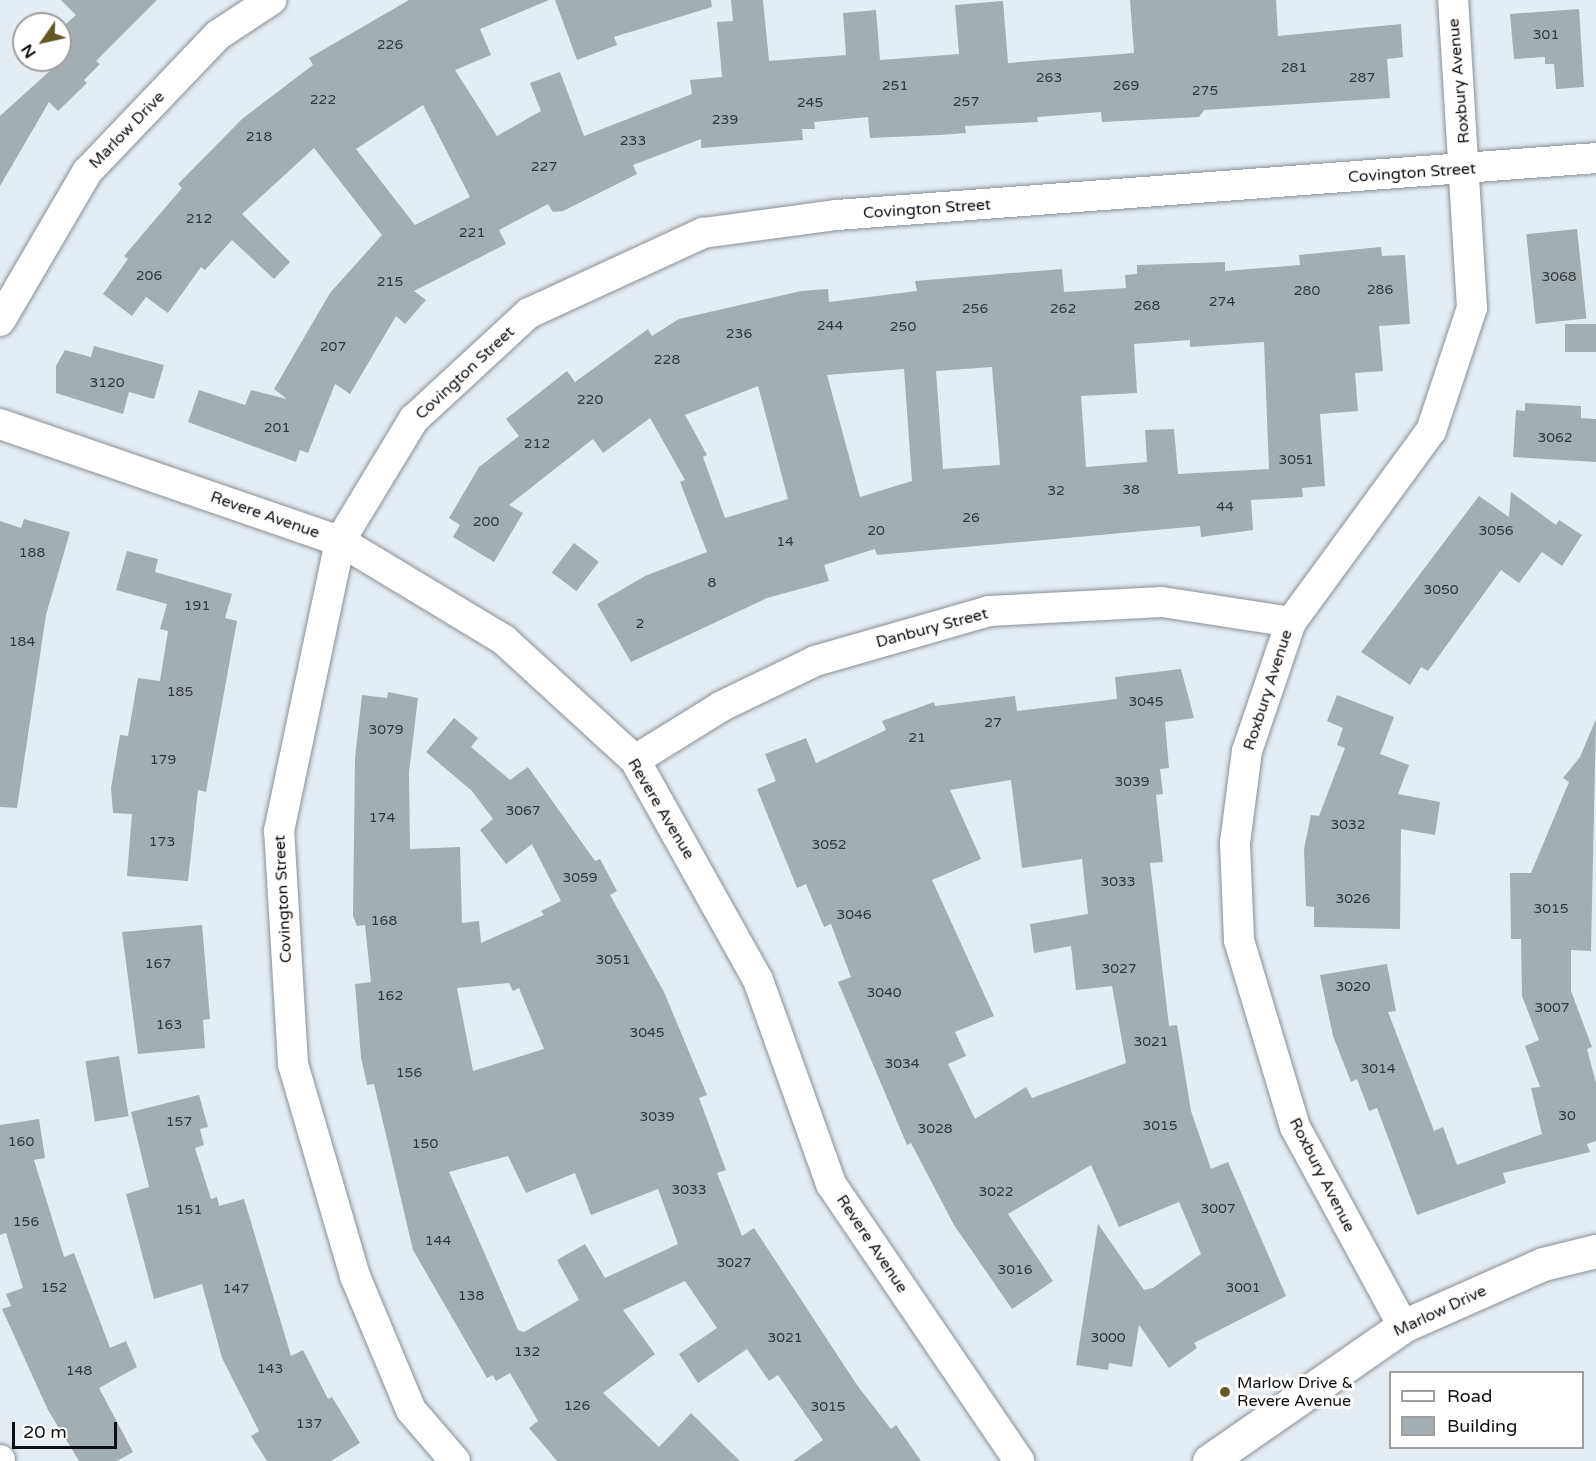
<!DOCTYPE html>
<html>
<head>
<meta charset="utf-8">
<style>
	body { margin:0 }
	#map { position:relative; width:1596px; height:1461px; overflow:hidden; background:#e4edf4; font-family:"Varela Round",sans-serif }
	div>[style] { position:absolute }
	.building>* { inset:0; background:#a2aeb1; transform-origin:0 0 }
	.roads { filter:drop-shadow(0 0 2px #889097) drop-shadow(0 0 2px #889097) }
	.minor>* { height:30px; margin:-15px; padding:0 15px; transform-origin:15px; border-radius:15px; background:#fff }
	.tertiary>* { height:33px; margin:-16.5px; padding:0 16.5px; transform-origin:16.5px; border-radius:16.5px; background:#fff }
	.dots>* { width:16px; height:16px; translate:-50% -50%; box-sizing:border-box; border:3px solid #fff; border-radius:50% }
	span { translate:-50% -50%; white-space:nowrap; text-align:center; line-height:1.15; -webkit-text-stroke:6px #fff; paint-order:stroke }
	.number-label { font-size:14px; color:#32383a }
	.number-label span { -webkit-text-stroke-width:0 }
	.street-label { font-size:16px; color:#0d1012 }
	.poi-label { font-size:16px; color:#0d1012 }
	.left { translate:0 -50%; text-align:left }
	.legend { position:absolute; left:1389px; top:1371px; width:195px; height:78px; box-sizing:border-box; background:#fff; border:2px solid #9e9fa0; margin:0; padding:8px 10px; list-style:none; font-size:18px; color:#0d1012 }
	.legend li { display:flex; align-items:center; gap:12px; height:30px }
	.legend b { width:30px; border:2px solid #9e9fa0 }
	.north { position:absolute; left:12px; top:12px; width:60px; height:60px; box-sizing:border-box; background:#fff; border:2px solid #9e9fa0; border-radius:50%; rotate:236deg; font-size:16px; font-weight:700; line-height:24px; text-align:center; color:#0d1012 }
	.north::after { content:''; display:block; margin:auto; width:21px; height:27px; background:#655825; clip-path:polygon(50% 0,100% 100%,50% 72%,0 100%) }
	.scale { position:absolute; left:12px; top:1422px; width:105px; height:27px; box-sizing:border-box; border:3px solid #0d1012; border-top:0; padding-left:8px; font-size:18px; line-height:21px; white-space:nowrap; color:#0d1012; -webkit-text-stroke:4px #fff; paint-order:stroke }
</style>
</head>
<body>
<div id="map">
	<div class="building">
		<div style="clip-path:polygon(61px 0,157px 0,96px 61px,100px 64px,84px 80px,87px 83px,58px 111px,49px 102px,0 186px,0 116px,52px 69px,46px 60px,60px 60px,60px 46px,69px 37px,61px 28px,76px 15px)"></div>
		<div style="clip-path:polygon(evenodd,409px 0,549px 0,480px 29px,491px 55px,455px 70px,497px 136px,541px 111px,530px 83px,560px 72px,584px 136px,692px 94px,690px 80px,722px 77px,717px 22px,733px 21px,731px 0,763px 0,769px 61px,846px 55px,843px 13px,876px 10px,880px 60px,959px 54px,955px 5px,1003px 1px,1008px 63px,1134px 53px,1130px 0,1276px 0,1278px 36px,1401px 24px,1403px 57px,1387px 59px,1390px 98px,1204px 110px,1199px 117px,1102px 122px,1101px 112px,1037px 117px,1038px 122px,965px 126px,966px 133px,939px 135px,870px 138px,868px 117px,814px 122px,815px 129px,802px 129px,803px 140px,701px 148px,701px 139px,633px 165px,637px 174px,563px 211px,553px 212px,548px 204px,499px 230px,506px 244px,414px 291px,426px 300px,405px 324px,396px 316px,350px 394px,335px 384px,308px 453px,300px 450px,296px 462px,188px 422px,199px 390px,245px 405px,251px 390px,287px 399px,274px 389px,330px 293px,382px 235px,314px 148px,242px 214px,290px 262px,274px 279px,232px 240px,205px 270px,201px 267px,168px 313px,146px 297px,132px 316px,103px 294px,128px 259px,124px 256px,182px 188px,178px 184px,242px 119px,313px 65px,309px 58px,409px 0,423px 105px,470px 197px,415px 225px,356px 149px,423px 105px)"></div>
		<div style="clip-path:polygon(555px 0,711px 0,712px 7px,614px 37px,617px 45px,577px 60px)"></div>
		<div style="clip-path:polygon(1579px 9px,1584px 87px,1556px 89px,1554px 64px,1545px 64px,1545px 57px,1514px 59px,1510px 14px)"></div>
		<div style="left:1577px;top:229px;width:90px;height:51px;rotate:84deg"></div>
		<div style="clip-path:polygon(evenodd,1381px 247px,1382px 256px,1405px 255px,1410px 324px,1379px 326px,1383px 371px,1355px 373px,1358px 411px,1320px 414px,1325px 486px,1302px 488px,1303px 497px,1251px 500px,1253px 530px,1201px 537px,1200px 526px,877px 555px,875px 549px,824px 565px,829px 581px,767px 598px,631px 662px,597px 604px,645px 576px,707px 552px,680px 482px,685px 480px,650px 418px,603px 453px,593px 439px,509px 505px,523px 513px,494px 562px,453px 537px,460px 525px,449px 518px,479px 467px,519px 436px,506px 419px,567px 371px,575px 382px,648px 329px,652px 336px,679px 319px,801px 291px,828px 289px,829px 302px,917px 291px,915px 281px,1062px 269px,1064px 292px,1126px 288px,1125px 275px,1137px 274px,1137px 265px,1225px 262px,1225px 271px,1300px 265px,1299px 255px,1381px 247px,1190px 340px,1190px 347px,1264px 342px,1269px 469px,1178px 474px,1174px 429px,1145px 430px,1147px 462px,1086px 467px,1081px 396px,1137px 393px,1134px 344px,1190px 340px,1381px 247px,992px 367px,1000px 465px,943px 469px,936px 371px,992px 367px,1381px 247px,904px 369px,912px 481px,860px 497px,827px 375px,904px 369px,1381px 247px,758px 386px,788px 499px,725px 518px,703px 457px,707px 455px,685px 415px,758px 386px)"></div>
		<div style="left:1596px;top:324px;width:28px;height:31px;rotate:90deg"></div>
		<div style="clip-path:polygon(94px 346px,164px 365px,154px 399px,129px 392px,123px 414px,56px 393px,56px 366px,65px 350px,91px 357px)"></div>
		<div style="clip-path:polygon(1525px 403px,1581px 406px,1581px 418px,1596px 419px,1596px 462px,1513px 457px,1516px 410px,1525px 411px)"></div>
		<div style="clip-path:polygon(1511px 492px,1556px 525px,1559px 520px,1582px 535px,1562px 566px,1542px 552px,1519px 583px,1501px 570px,1428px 671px,1421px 667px,1410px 685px,1361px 652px,1479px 496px,1509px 517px)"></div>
		<div style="clip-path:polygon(24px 519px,70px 532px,46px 615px,17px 808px,0 807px,0 521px,21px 528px)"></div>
		<div style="left:574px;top:543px;width:31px;height:37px;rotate:37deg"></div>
		<div style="clip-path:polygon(127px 551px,158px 559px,155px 572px,232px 594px,225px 618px,237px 621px,206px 792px,198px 790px,188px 881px,127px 876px,132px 814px,113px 813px,111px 788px,120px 735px,128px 736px,138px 678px,160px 681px,168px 631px,160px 629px,167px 604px,116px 590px)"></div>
		<div style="clip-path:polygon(evenodd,1181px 669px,1194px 718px,1165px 722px,1169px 768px,1160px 769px,1163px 794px,1156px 795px,1163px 862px,1150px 863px,1169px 1026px,1177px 1025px,1191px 1111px,1211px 1169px,1228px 1162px,1286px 1296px,1194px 1343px,1197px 1348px,1169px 1368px,1139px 1325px,1132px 1367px,1109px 1363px,1108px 1370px,1076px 1365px,1098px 1224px,1144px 1290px,1153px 1288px,1201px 1254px,1179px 1202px,1119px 1227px,1091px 1165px,1008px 1214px,1053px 1281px,1012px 1309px,954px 1225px,911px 1143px,907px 1145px,838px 982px,851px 977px,831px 924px,824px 927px,806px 884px,797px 888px,757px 789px,776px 781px,765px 754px,806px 738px,816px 763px,886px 730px,882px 721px,934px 702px,935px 706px,1015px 696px,1017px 711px,1117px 699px,1115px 677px,1181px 669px,1011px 780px,1022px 868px,1082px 859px,1088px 914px,1030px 924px,1034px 953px,1071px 946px,1076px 990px,1112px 986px,1126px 1063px,1032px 1098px,1026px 1087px,975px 1119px,948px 1064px,966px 1056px,955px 1032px,994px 1016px,932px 880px,981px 859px,950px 790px,1011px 780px)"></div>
		<div style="clip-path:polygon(evenodd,388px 692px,418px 698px,409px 772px,410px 849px,460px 847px,462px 923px,479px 921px,481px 943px,544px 915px,541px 911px,561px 901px,532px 844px,506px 864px,480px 830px,493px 819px,472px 791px,426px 752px,454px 718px,478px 738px,471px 747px,510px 780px,528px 767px,595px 861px,600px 859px,617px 891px,610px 895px,664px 992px,707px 1095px,699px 1098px,726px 1170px,717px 1173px,742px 1236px,754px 1228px,857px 1385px,891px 1429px,896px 1425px,921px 1461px,793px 1461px,823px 1440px,778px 1375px,769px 1381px,747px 1349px,698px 1383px,679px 1354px,717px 1328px,685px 1281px,623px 1310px,655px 1354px,603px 1393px,659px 1447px,691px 1413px,740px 1461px,557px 1461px,529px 1428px,538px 1421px,510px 1373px,496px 1381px,493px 1375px,487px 1378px,413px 1250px,374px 1084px,367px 1085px,361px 1057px,355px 984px,371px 982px,365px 925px,357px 926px,353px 916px,355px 758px,362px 695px,387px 698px,388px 692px,509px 983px,513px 991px,519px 988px,544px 1049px,473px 1071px,457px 988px,509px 983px,388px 692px,508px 1156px,526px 1193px,575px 1173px,591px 1215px,658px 1189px,678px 1244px,605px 1278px,585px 1244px,557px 1260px,579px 1300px,524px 1332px,518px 1330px,449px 1172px,508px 1156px)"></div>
		<div style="clip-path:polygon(1337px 695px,1394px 717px,1380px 754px,1409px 765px,1398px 794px,1440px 802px,1435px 835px,1401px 829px,1400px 929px,1314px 927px,1314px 907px,1306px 906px,1304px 849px,1311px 815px,1319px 816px,1345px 748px,1337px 745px,1343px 728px,1327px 721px)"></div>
		<div style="clip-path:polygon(1596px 719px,1591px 951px,1571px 950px,1571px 991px,1592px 1047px,1587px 1049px,1596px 1083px,1596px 1141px,1587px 1144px,1590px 1152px,1503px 1173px,1506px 1183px,1417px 1215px,1377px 1108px,1369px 1111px,1357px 1079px,1351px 1082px,1333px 1036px,1320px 975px,1387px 964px,1396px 1011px,1388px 1012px,1434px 1131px,1443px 1127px,1457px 1165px,1542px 1134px,1531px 1088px,1540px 1087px,1525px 1046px,1539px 1040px,1522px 996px,1521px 939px,1511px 939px,1510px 873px,1531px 873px,1569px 782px,1563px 778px,1580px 757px)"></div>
		<div style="clip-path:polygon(202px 925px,210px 1019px,203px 1020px,205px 1048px,138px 1054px,122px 932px)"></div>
		<div style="left:119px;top:1056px;width:61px;height:34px;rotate:81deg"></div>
		<div style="clip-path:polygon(199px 1095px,208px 1127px,200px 1129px,204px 1145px,195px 1148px,211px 1199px,217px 1197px,219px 1206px,244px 1199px,291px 1356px,303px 1350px,328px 1399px,332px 1397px,360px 1443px,331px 1461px,267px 1461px,251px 1436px,259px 1431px,222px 1358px,202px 1284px,154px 1299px,126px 1194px,149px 1187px,131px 1112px)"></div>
		<div style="clip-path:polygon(39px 1119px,45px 1158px,34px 1160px,64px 1257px,74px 1253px,110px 1348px,126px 1341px,137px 1367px,99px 1388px,133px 1452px,117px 1461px,79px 1461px,48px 1410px,2px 1309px,11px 1306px,6px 1294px,23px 1288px,6px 1233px,0 1235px,0 1125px)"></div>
	</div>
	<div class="roads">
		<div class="minor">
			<div style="left:0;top:321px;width:173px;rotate:-59.7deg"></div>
			<div style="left:87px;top:172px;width:190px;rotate:-46.3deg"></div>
			<div style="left:218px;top:35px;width:64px;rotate:-33.4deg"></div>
			<div style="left:0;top:424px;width:360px;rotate:19deg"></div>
			<div style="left:340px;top:541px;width:192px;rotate:31.1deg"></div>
			<div style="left:504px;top:640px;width:178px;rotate:42.5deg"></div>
			<div style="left:635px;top:760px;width:252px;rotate:60.8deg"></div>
			<div style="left:758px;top:980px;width:217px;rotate:70.3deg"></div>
			<div style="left:831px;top:1184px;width:335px;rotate:55.8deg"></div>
			<div style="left:635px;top:760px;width:102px;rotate:-31.8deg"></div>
			<div style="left:722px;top:706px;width:103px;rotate:-25.8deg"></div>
			<div style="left:815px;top:661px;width:181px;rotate:-16deg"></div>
			<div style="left:989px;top:611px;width:173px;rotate:-3deg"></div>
			<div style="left:1162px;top:602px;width:131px;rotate:8.8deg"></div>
			<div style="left:1403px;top:1326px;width:226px;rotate:-118.5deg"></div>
			<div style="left:1295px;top:1127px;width:195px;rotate:-106.7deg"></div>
			<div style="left:1239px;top:940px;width:97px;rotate:-92.4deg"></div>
			<div style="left:1235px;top:843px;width:93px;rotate:-82.6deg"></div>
			<div style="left:1247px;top:751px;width:136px;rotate:-71.2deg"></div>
			<div style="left:1291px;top:622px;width:237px;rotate:-53.8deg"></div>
			<div style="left:1431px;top:431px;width:130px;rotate:-71.6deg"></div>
			<div style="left:1472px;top:308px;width:309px;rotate:-93.5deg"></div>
			<div style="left:0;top:1460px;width:1px;rotate:90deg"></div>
			<div style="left:455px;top:1461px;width:67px;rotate:-130.8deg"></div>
			<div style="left:411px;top:1410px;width:145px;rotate:-112.7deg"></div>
			<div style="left:355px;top:1276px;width:221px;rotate:-106.3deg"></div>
			<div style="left:293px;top:1064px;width:233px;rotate:-93.4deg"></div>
			<div style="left:279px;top:831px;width:296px;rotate:-78.1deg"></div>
			<div style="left:340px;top:541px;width:143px;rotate:-58.8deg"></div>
			<div style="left:414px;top:419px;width:156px;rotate:-42.7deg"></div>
			<div style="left:529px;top:313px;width:192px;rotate:-24.7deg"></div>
			<div style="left:703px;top:233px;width:135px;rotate:-7.7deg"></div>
			<div style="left:837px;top:215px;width:761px;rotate:-4.29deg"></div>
		</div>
		<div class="tertiary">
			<div style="left:1209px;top:1461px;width:236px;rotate:-34.8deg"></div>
			<div style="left:1403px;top:1326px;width:153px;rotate:-23.9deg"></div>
			<div style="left:1543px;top:1264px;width:55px;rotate:-13.8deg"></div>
		</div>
	</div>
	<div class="dots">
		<div style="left:1225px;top:1392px;background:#655825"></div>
	</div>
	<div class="number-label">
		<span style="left:1546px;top:35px">301</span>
		<span style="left:390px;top:45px">226</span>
		<span style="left:1294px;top:68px">281</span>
		<span style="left:1049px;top:78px">263</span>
		<span style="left:1362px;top:78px">287</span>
		<span style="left:895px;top:86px">251</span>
		<span style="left:1126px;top:86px">269</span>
		<span style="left:1205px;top:91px">275</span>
		<span style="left:323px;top:100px">222</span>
		<span style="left:966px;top:102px">257</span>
		<span style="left:810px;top:103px">245</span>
		<span style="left:725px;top:120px">239</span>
		<span style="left:259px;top:137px">218</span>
		<span style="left:633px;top:141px">233</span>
		<span style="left:544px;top:167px">227</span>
		<span style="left:199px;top:219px">212</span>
		<span style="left:472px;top:233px">221</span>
		<span style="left:149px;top:276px">206</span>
		<span style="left:1559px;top:277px">3068</span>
		<span style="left:390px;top:282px">215</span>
		<span style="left:1380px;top:290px">286</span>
		<span style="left:1307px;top:291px">280</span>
		<span style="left:1222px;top:302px">274</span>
		<span style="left:1147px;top:306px">268</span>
		<span style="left:975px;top:309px">256</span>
		<span style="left:1063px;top:309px">262</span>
		<span style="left:830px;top:326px">244</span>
		<span style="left:903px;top:327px">250</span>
		<span style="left:739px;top:334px">236</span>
		<span style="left:333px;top:347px">207</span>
		<span style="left:667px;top:360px">228</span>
		<span style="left:107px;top:383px">3120</span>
		<span style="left:590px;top:400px">220</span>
		<span style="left:277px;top:428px">201</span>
		<span style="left:1555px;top:438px">3062</span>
		<span style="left:537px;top:444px">212</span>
		<span style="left:1296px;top:460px">3051</span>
		<span style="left:1131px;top:490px">38</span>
		<span style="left:1056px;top:491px">32</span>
		<span style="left:1225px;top:507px">44</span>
		<span style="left:971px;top:518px">26</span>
		<span style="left:486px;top:522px">200</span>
		<span style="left:876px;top:531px">20</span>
		<span style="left:1496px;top:531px">3056</span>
		<span style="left:785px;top:542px">14</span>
		<span style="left:32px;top:553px">188</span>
		<span style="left:712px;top:583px">8</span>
		<span style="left:1441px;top:590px">3050</span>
		<span style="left:197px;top:606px">191</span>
		<span style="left:640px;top:624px">2</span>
		<span style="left:22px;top:642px">184</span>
		<span style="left:180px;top:692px">185</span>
		<span style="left:1146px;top:702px">3045</span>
		<span style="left:993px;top:723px">27</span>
		<span style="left:386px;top:730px">3079</span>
		<span style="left:917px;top:738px">21</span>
		<span style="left:163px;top:760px">179</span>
		<span style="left:1132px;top:782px">3039</span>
		<span style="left:523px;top:811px">3067</span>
		<span style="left:382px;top:818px">174</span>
		<span style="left:1348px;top:825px">3032</span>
		<span style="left:162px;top:842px">173</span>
		<span style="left:829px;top:845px">3052</span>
		<span style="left:580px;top:878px">3059</span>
		<span style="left:1118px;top:882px">3033</span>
		<span style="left:1353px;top:899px">3026</span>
		<span style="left:1551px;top:909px">3015</span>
		<span style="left:854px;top:915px">3046</span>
		<span style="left:384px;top:921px">168</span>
		<span style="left:613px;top:960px">3051</span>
		<span style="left:158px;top:964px">167</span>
		<span style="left:1119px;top:969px">3027</span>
		<span style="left:1353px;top:987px">3020</span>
		<span style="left:884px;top:993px">3040</span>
		<span style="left:390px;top:996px">162</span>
		<span style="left:1552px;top:1008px">3007</span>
		<span style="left:169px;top:1025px">163</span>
		<span style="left:647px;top:1033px">3045</span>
		<span style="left:1151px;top:1042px">3021</span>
		<span style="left:902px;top:1064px">3034</span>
		<span style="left:1378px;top:1069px">3014</span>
		<span style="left:409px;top:1073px">156</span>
		<span style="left:1567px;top:1116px">30</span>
		<span style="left:657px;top:1117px">3039</span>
		<span style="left:179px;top:1122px">157</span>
		<span style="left:1160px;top:1126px">3015</span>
		<span style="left:935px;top:1129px">3028</span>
		<span style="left:21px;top:1142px">160</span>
		<span style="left:425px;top:1144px">150</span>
		<span style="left:689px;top:1190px">3033</span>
		<span style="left:996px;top:1192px">3022</span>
		<span style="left:1218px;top:1209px">3007</span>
		<span style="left:189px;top:1210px">151</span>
		<span style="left:26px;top:1222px">156</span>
		<span style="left:438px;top:1241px">144</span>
		<span style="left:734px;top:1263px">3027</span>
		<span style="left:1015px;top:1270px">3016</span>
		<span style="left:54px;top:1288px">152</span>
		<span style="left:1243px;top:1288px">3001</span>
		<span style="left:236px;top:1289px">147</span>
		<span style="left:471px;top:1296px">138</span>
		<span style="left:785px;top:1338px">3021</span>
		<span style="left:1108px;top:1338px">3000</span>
		<span style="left:527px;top:1352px">132</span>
		<span style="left:270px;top:1369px">143</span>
		<span style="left:79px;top:1371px">148</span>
		<span style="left:577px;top:1406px">126</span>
		<span style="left:828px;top:1407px">3015</span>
		<span style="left:309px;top:1424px">137</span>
	</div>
	<div class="street-label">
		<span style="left:1459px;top:81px;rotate:-95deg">Roxbury Avenue</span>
		<span style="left:127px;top:130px;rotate:-46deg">Marlow Drive</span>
		<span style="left:1412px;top:173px;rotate:-4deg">Covington Street</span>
		<span style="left:927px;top:209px;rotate:-4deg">Covington Street</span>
		<span style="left:465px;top:373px;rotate:-43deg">Covington Street</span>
		<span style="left:265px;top:515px;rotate:19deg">Revere Avenue</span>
		<span style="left:932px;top:628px;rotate:-15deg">Danbury Street</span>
		<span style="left:1268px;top:690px;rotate:-72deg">Roxbury Avenue</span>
		<span style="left:661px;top:809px;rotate:59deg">Revere Avenue</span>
		<span style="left:283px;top:899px;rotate:-93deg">Covington Street</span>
		<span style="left:1322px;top:1175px;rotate:63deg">Roxbury Avenue</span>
		<span style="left:872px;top:1244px;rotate:56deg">Revere Avenue</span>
		<span style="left:1440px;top:1311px;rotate:-25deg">Marlow Drive</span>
	</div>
	<div class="poi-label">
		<span class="left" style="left:1237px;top:1392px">Marlow Drive &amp;<br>Revere Avenue</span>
	</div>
	<ul class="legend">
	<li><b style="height:8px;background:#fff"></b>Road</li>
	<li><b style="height:16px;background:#a2aeb1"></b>Building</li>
	</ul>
	<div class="north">N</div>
	<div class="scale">20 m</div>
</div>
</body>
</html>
